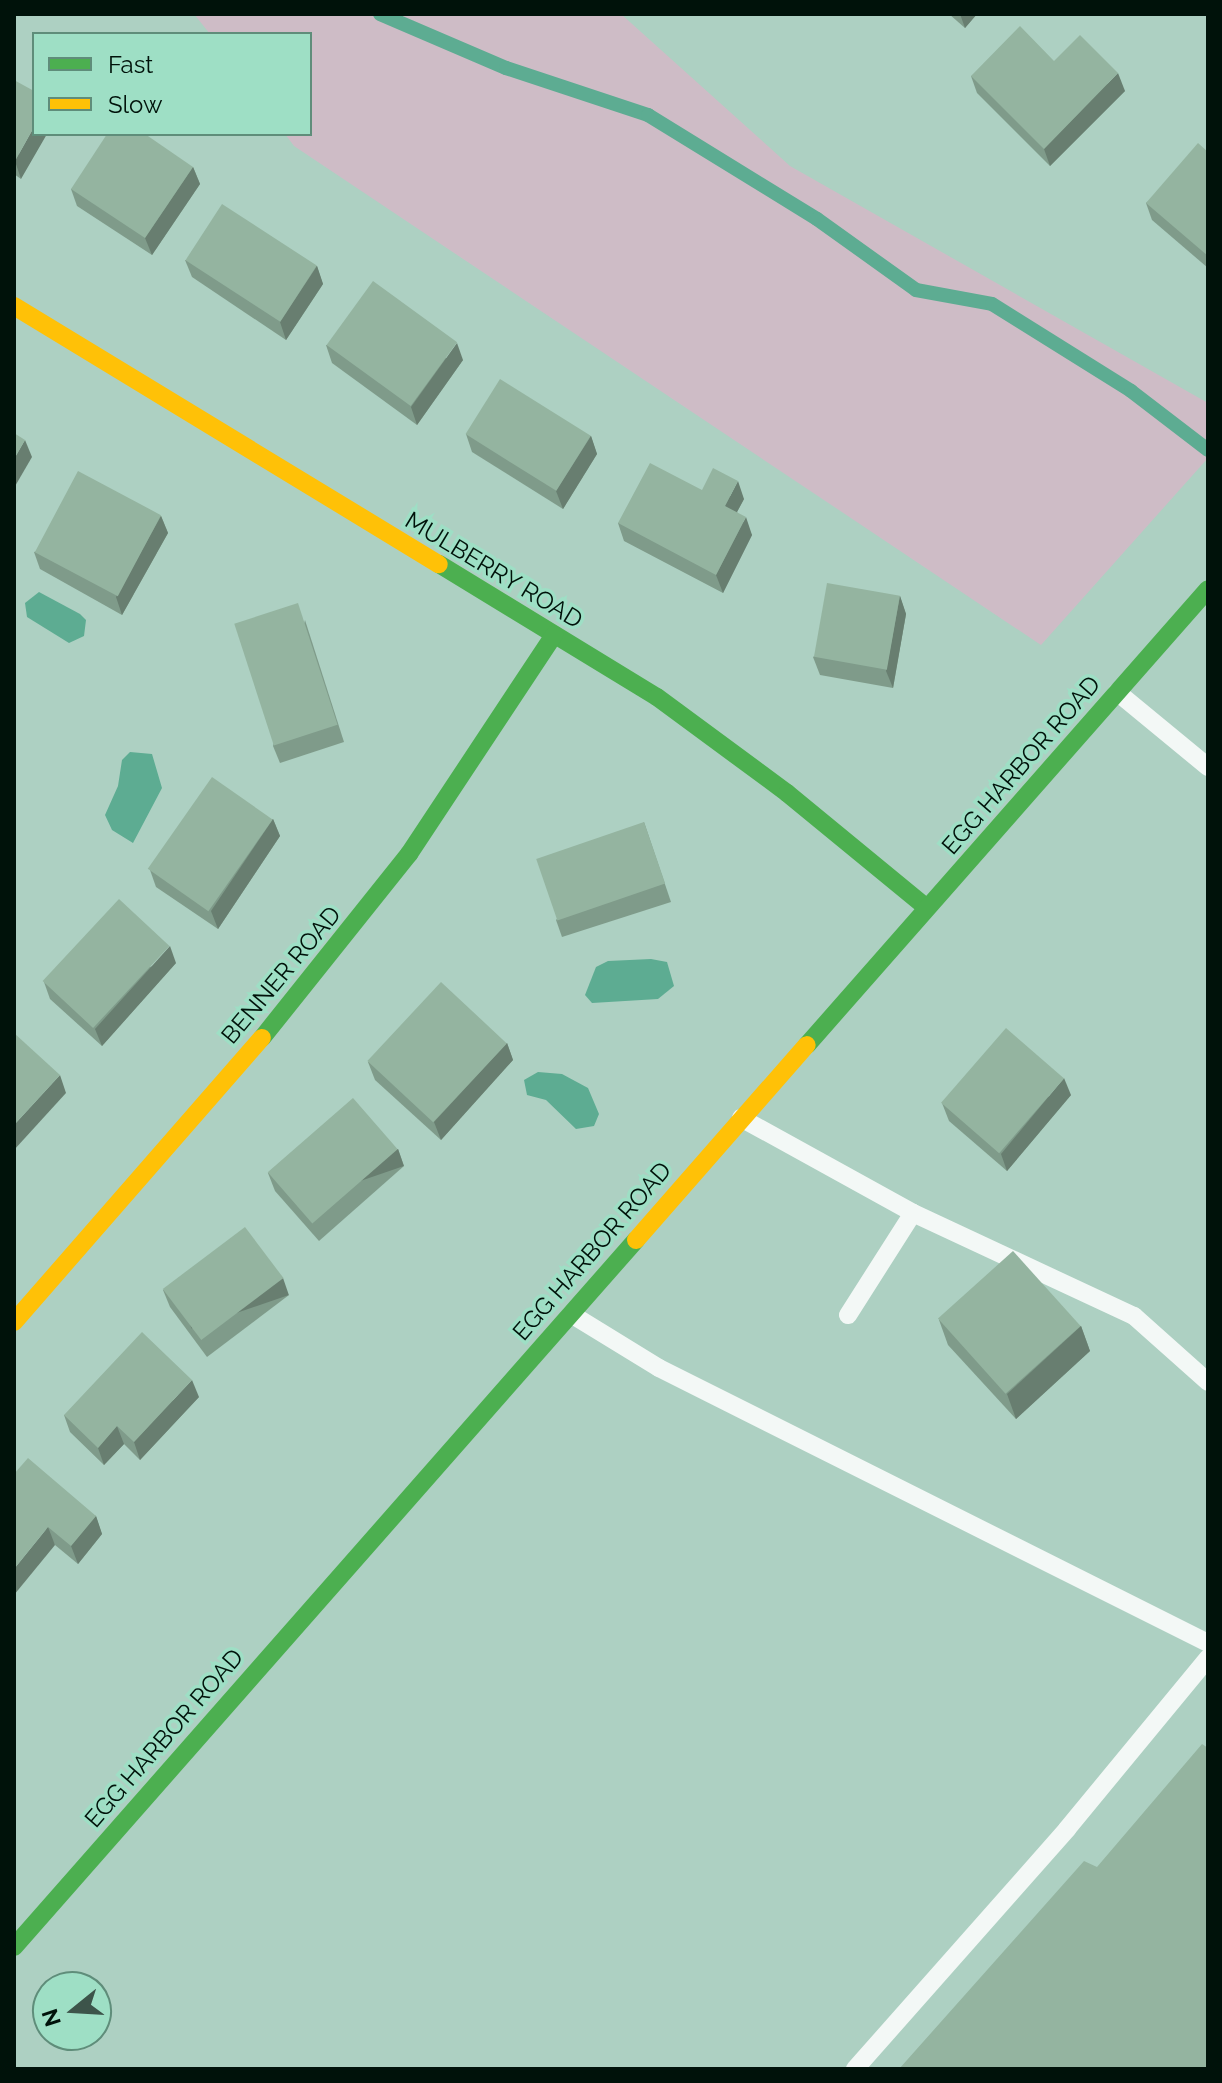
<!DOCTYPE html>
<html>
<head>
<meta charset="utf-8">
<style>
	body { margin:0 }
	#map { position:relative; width:1222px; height:2083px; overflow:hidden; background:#add0c2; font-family:Raleway,sans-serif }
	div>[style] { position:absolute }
	.green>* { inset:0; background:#cebcc6 }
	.water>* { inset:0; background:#5dac92 }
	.stream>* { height:14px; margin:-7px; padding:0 7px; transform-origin:7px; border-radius:7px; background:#5dac92 }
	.lane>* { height:18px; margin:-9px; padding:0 9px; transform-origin:9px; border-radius:9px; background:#f3f8f6 }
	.fast>* { height:18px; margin:-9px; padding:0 9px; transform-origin:9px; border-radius:9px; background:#4caf50 }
	.slow>* { height:18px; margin:-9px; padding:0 9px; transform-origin:9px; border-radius:9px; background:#ffc107 }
	.wall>* { inset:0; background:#7f9b8a }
	.shaded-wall>* { inset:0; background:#687e70; transform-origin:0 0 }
	.building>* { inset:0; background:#94b4a0; transform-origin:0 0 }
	span { translate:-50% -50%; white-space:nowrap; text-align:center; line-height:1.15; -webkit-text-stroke:7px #9edfc5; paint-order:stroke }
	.street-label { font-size:24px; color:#00120a }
	.frame { position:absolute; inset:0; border:16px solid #00120a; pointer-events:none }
	.legend { position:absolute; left:32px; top:32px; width:280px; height:104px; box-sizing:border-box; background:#9edfc5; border:2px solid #5f8d7a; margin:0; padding:10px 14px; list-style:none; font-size:24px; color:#00120a }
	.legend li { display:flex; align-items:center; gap:16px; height:40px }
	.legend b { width:40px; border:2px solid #5f8d7a }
	.north { position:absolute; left:32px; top:1971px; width:80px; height:80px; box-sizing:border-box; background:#9edfc5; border:2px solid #5f8d7a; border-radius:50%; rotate:252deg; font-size:22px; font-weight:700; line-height:32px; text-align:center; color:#00120a }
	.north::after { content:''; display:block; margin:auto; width:28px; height:36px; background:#3d544a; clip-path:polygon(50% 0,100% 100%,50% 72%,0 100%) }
</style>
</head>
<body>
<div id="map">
	<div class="green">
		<div style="clip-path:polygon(194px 14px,621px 14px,790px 166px,1208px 403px,1208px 458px,1041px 645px,294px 146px,285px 134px,310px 134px,310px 34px,210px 34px)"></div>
	</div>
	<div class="water">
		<div style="clip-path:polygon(39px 592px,80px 614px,86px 620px,84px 636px,69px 643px,27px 617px,25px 603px)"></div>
		<div style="clip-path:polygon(130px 752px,152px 754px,162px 788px,133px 843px,112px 830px,105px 815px,118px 786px,122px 760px)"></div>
		<div style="clip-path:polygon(651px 959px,667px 962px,674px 986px,658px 999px,592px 1003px,585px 995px,596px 967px,608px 961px)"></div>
		<div style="clip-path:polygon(538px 1072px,562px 1074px,588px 1088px,599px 1114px,594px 1126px,576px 1129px,546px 1100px,527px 1095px,524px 1080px)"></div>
	</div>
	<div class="stream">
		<div style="left:380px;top:14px;width:137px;rotate:23.2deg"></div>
		<div style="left:506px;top:68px;width:150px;rotate:18.3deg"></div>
		<div style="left:648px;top:115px;width:198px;rotate:31.6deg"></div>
		<div style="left:817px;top:219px;width:122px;rotate:35.6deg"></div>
		<div style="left:916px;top:290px;width:77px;rotate:10.4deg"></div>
		<div style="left:992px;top:304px;width:164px;rotate:32deg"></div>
		<div style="left:1131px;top:391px;width:97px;rotate:37.5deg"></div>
	</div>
	<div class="lane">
		<div style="left:1117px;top:692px;width:118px;rotate:39.5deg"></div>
		<div style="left:741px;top:1118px;width:196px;rotate:28.9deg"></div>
		<div style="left:913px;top:1213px;width:121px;rotate:122.5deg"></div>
		<div style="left:913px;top:1213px;width:244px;rotate:25deg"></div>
		<div style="left:1134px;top:1316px;width:99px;rotate:41.7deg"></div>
		<div style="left:571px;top:1314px;width:103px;rotate:31.5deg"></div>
		<div style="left:659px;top:1368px;width:614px;rotate:26.61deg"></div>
		<div style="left:855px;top:2069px;width:320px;rotate:-48.5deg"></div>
		<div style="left:1067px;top:1829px;width:222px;rotate:-50.5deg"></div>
	</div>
	<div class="fast">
		<div style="left:439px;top:564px;width:255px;rotate:31.4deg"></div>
		<div style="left:657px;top:697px;width:162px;rotate:36.4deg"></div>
		<div style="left:787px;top:793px;width:181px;rotate:39.4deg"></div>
		<div style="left:262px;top:1038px;width:236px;rotate:-51.4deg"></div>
		<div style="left:409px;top:854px;width:263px;rotate:-56.5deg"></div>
		<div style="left:807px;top:1045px;width:607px;rotate:-48.67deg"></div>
		<div style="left:14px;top:1947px;width:942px;rotate:-48.66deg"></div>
	</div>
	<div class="slow">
		<div style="left:14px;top:306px;width:497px;rotate:31.3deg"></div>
		<div style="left:636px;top:1240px;width:259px;rotate:-48.8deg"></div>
		<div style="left:14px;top:1322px;width:377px;rotate:-48.9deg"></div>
	</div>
	<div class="wall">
		<div style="clip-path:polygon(949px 14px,977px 14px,965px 28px)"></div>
		<div style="clip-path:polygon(1054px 61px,1125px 91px,1050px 166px,977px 93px,971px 76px)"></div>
		<div style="clip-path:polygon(14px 80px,21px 179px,14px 174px)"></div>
		<div style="clip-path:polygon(1208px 152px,1208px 268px,1152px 220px,1146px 203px)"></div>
		<div style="clip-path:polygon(193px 167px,200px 184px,152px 255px,77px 206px,71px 189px)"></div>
		<div style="clip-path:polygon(185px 260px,317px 266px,323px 284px,286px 340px,192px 277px)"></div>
		<div style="clip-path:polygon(326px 345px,463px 360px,417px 425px,332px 363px)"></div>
		<div style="clip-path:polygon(466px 434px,591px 436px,597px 454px,563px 509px,472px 452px)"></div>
		<div style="clip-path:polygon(702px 490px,744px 499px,737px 512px,752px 535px,723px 593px,624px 541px,618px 523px)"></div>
		<div style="clip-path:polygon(161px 516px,168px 533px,122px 615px,40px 569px,34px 552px)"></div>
		<div style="clip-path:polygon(900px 596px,906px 614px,893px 688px,820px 675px,813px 657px)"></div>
		<div style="clip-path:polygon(305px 620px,344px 742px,280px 763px,273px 746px)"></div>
		<div style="clip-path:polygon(273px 819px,280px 836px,218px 929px,156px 887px,150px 870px)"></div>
		<div style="clip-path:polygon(644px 822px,671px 902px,562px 937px,556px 920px)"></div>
		<div style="clip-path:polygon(176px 963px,102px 1046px,50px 999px,44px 982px)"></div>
		<div style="clip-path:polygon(507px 1043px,513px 1060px,441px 1140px,375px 1080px,368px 1062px)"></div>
		<div style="clip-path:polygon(1071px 1095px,1007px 1171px,949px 1121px,942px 1103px)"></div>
		<div style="clip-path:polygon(398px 1149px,404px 1166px,319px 1241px,275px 1191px,268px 1173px)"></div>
		<div style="clip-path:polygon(163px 1290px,289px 1295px,207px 1357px,170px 1307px)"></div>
		<div style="clip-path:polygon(939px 1320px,1081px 1326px,1090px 1351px,1016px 1419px,948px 1345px)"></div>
		<div style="clip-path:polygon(199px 1397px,140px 1460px,124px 1444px,104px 1465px,70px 1432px,64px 1415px)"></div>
		<div style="clip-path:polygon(14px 1474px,96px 1516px,102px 1534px,78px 1564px,55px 1545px)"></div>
	</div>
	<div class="shaded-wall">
		<div style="clip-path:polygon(960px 14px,977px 14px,965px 28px)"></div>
		<div style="clip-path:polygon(1118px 73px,1125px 91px,1050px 166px,1044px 149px)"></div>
		<div style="clip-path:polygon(34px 127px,34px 134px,47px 134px,21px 179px,15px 161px)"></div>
		<div style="clip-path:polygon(193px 167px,200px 184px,152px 255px,145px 238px)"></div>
		<div style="clip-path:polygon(317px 266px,323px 284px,286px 340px,280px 322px)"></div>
		<div style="clip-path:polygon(457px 343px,463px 360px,417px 425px,411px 407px)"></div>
		<div style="clip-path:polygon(591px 436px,597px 454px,563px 509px,556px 491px)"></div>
		<div style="clip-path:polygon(25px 440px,32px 457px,14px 488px,14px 459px)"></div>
		<div style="clip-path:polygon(738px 481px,744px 499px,731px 523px,725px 506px)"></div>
		<div style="clip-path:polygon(161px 516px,168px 533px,122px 615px,116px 597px)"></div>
		<div style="clip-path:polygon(746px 517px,752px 535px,723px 593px,716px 575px)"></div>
		<div style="clip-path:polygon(900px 596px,906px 614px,893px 688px,886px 671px)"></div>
		<div style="clip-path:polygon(273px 819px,280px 836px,218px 929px,211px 911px)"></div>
		<div style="clip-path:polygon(170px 946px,176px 963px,102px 1046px,95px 1029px)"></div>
		<div style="clip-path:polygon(507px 1043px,513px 1060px,441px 1140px,434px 1122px)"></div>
		<div style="clip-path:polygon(60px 1075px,66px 1093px,14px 1150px,14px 1125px)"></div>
		<div style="clip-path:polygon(1064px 1078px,1071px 1095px,1007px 1171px,1001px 1154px)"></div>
		<div style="left:398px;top:1149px;width:18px;height:113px;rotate:71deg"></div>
		<div style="left:283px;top:1278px;width:18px;height:103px;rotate:71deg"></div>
		<div style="clip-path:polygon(1081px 1326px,1090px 1351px,1016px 1419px,1007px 1394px)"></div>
		<div style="clip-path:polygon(192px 1380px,199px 1397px,140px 1460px,134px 1442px)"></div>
		<div style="clip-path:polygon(117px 1426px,124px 1444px,104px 1465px,98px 1448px)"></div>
		<div style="clip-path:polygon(96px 1516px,102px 1534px,78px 1564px,71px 1546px)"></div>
		<div style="clip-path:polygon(48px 1527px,55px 1545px,14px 1595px,14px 1569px)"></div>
	</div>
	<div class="building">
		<div style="clip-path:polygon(1020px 26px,1054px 61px,1080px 35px,1118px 73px,1044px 149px,971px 76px)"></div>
		<div style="clip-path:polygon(14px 80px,34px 91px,34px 127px,15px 161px)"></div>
		<div style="clip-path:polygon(107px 134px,145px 134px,193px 167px,145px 238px,71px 189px)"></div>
		<div style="clip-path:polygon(1198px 143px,1208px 152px,1208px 256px,1146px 203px)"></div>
		<div style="left:222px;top:204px;width:113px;height:67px;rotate:33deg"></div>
		<div style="left:373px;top:281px;width:104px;height:79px;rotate:36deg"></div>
		<div style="left:500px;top:379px;width:107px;height:65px;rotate:32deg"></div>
		<div style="clip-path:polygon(14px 433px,25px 440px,14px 459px)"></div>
		<div style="clip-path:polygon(650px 463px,702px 490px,713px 468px,738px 481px,725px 506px,746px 517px,716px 575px,618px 523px)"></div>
		<div style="left:78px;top:471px;width:94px;height:92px;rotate:28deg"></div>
		<div style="left:827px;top:583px;width:74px;height:75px;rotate:10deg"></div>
		<div style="left:298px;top:603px;width:128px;height:67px;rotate:72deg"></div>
		<div style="left:212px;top:777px;width:74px;height:112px;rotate:35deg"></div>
		<div style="left:644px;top:822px;width:65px;height:114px;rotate:71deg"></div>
		<div style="left:119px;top:899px;width:69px;height:112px;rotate:43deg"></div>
		<div style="left:441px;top:982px;width:90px;height:108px;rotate:43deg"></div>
		<div style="left:1006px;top:1028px;width:77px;height:99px;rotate:41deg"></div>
		<div style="clip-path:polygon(14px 1033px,60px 1075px,14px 1125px)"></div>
		<div style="left:353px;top:1098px;width:68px;height:113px;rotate:49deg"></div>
		<div style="left:245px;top:1227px;width:64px;height:103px;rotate:53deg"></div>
		<div style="left:1013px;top:1251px;width:101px;height:101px;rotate:48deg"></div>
		<div style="clip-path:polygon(142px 1332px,192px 1380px,134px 1442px,117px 1426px,98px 1448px,64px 1415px)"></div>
		<div style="clip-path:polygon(28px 1458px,96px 1516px,71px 1546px,48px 1527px,14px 1569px,14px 1474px)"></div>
		<div style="clip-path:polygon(1202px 1744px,1208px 1748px,1208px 2069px,899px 2069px,1084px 1861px,1097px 1867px)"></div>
	</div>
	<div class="street-label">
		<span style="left:494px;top:570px;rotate:31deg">MULBERRY ROAD</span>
		<span style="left:1021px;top:765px;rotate:-49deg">EGG HARBOR ROAD</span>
		<span style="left:281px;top:975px;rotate:-50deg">BENNER ROAD</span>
		<span style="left:592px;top:1251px;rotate:-49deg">EGG HARBOR ROAD</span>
		<span style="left:164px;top:1738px;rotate:-49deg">EGG HARBOR ROAD</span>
	</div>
	<div class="frame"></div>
	<ul class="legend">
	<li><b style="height:10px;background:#4caf50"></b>Fast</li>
	<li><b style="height:10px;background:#ffc107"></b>Slow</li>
	</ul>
	<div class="north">N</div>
</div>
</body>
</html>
